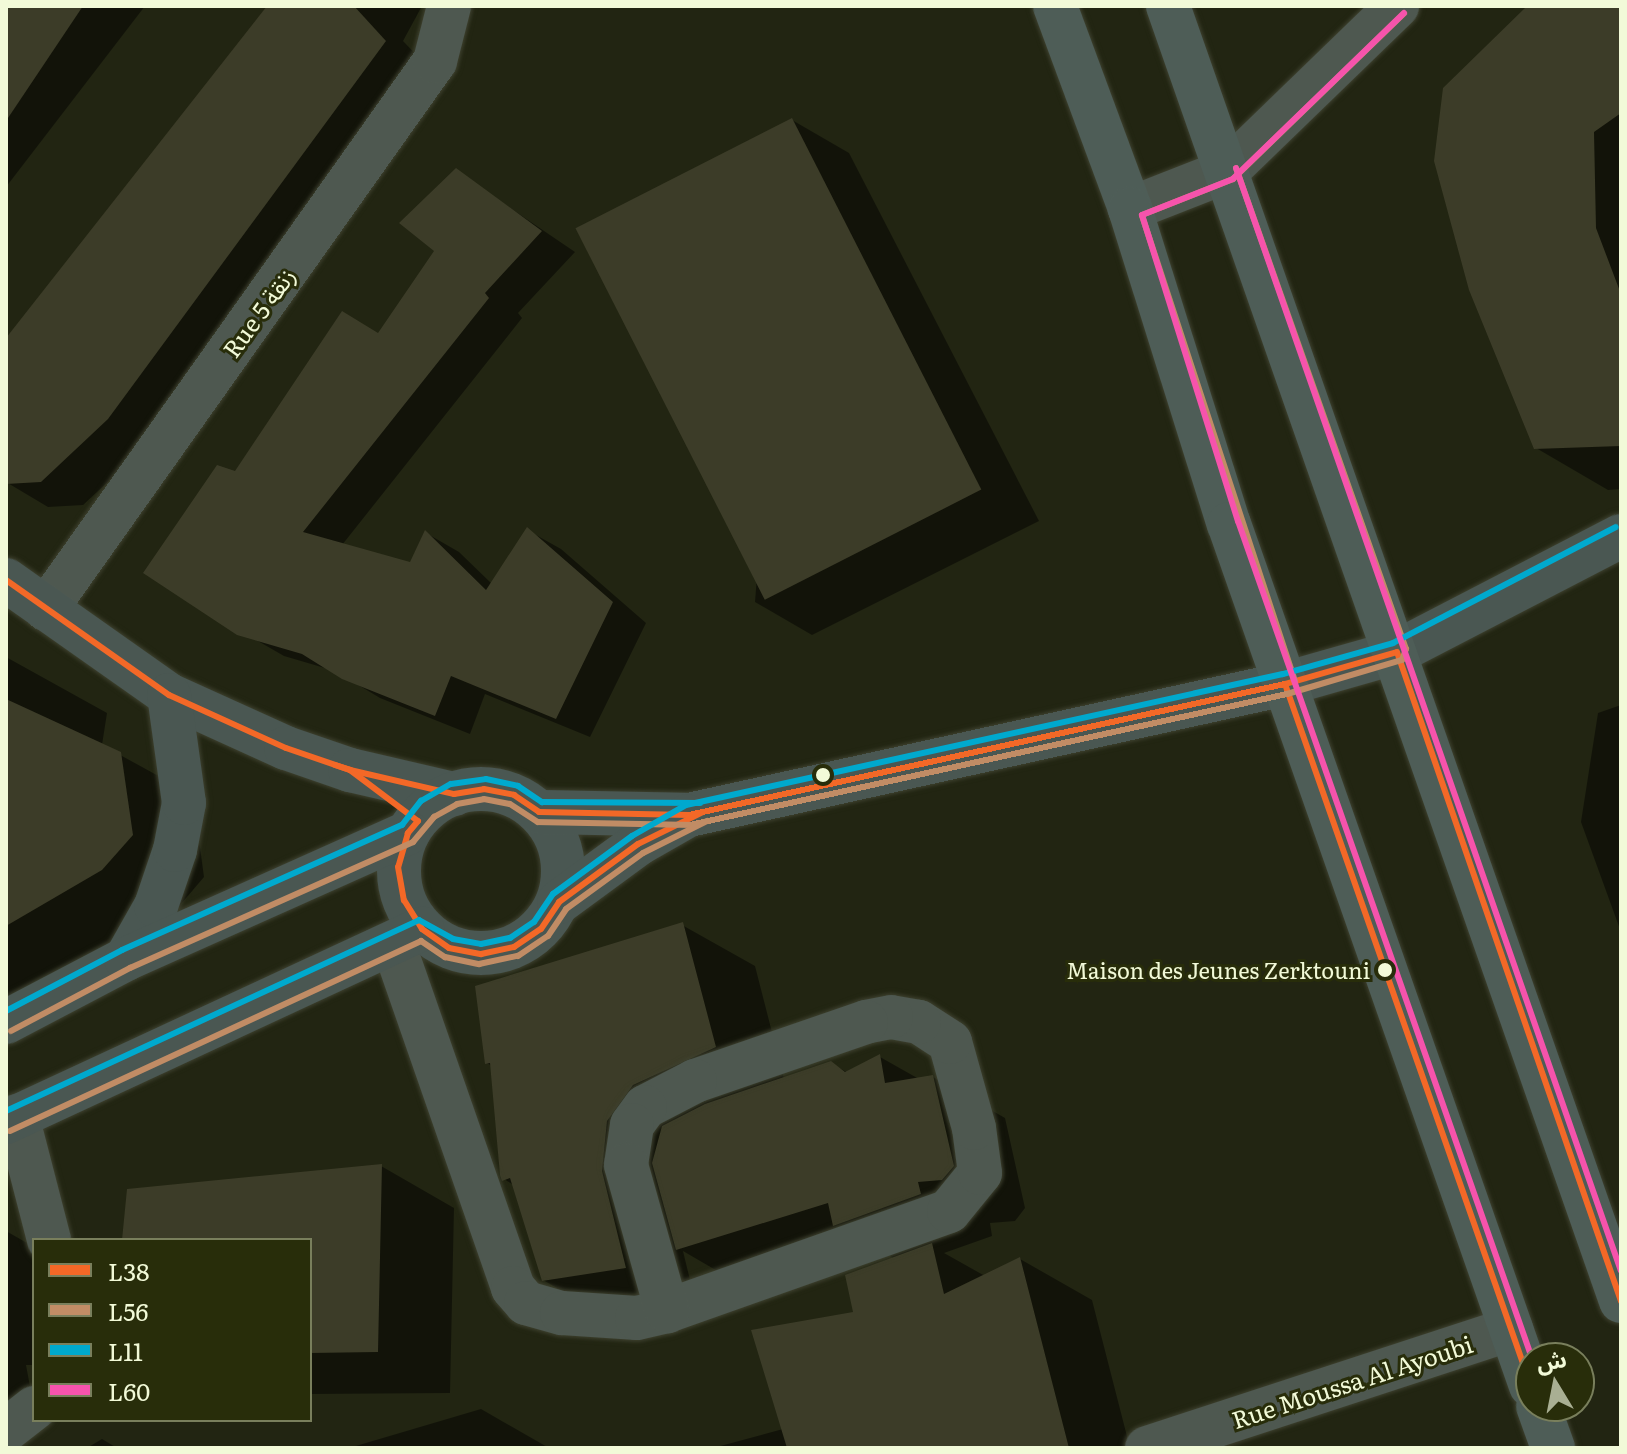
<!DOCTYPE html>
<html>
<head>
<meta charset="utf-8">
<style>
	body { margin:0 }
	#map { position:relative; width:1627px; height:1454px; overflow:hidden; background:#222512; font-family:Literata,"Noto Sans Arabic",serif }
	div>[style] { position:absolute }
	.shadow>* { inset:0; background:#0007 }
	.building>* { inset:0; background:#3c3c28; transform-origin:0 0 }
	.roads { filter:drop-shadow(0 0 2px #3e412f) drop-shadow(0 0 2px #3e412f) }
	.street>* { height:44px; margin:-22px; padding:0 22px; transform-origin:22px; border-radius:22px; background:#4e5850 }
	.secondary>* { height:44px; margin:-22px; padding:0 22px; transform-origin:22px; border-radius:22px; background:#4a5752 }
	.secondary>.ring { margin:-22px; padding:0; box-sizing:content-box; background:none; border:44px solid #4a5752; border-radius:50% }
	.primary>* { height:44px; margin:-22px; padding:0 22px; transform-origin:22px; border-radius:22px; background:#4e5d57 }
	.bus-1>* { height:6px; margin:-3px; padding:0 3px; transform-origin:3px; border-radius:3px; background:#f36827 }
	.bus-2>* { height:6px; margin:-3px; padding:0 3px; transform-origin:3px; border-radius:3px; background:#c18c65 }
	.bus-3>* { height:6px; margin:-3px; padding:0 3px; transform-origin:3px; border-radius:3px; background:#00a9ce }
	.bus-4>* { height:6px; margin:-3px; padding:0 3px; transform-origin:3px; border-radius:3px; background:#f653ac }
	.dots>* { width:22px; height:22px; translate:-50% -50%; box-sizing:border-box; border:4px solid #282d0a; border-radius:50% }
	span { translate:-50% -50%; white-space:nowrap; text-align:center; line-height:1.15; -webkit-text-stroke:6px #282d0a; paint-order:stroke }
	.bus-label { font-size:22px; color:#f2fad8 }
	.right { translate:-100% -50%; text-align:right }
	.street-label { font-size:24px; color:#f2fad8 }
	.frame { position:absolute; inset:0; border:8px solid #f2fad8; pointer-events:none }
	.legend { position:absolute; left:32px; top:1238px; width:280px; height:184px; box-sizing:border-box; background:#282d0a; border:2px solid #797f5c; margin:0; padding:10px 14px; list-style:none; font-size:24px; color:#f2fad8 }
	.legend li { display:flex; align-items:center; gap:16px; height:40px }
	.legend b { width:40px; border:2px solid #797f5c }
	.north { position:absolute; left:1515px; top:1342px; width:80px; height:80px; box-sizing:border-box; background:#282d0a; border:2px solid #797f5c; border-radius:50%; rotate:350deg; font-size:22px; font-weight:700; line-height:32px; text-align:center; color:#f2fad8 }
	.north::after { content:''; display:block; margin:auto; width:28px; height:36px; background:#a9af93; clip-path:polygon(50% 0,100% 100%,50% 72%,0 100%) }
</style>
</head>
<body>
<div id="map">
	<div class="shadow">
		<div style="clip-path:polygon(6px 6px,145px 6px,6px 187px)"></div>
		<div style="clip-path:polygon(269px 6px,422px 6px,403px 41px,427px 66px,150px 443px,83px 505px,48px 507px,6px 482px,6px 341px)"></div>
		<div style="clip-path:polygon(1530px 6px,1621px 6px,1621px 489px,1608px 490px,1536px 448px)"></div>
		<div style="clip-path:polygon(792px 120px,849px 153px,1039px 521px,812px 635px,755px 602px)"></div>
		<div style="clip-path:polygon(456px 171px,575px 252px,518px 313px,522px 318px,342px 545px,411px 565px,426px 533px,459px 552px,492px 584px,527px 530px,561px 549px,646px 623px,590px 737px,485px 694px,470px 734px,380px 698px,335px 671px,284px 656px,249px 636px,236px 474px,379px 335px,436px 250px)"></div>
		<div style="clip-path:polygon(6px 657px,107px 713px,102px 745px,193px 795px,204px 877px,175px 911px,6px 1004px)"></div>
		<div style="clip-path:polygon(1621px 705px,1621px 932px,1581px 822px,1598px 713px)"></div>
		<div style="clip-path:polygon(682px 925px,755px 966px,784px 1079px,831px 1063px,848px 1073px,880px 1057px,919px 1079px,933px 1077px,1005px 1118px,1025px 1208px,1015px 1221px,990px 1223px,992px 1236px,944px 1253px,985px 1276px,1020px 1259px,1092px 1300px,1130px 1448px,713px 1448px,783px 1429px,895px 1259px,880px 1250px,750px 1290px,683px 1251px,697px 1309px,616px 1322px,543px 1280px,515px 1186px,504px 1179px,492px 1066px,487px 1063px)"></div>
		<div style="clip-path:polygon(381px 1166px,454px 1208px,450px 1393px,310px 1394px,310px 1240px,124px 1240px)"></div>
		<div style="clip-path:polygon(6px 1231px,34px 1247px,34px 1365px,26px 1365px,34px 1408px,6px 1433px)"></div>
		<div style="clip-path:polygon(481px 1409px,549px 1448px,349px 1448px)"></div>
		<div style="clip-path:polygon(102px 1439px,117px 1448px,87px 1448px)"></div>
	</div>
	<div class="building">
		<div style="clip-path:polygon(6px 6px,83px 6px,6px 121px)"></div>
		<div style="clip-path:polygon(267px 6px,354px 6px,386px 41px,108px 419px,41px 482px,6px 484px,6px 338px)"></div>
		<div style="clip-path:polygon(1527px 6px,1621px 6px,1621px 113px,1594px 132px,1596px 228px,1621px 294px,1621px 446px,1534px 449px,1469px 290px,1434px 161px,1443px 88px)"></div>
		<div style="left:792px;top:118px;width:417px;height:243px;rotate:63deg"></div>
		<div style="clip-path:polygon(456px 168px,542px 231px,485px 293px,489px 298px,303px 532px,410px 562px,425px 530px,486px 590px,527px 527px,613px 602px,556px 719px,451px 676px,435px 716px,342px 679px,302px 654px,237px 635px,143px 573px,217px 465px,235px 471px,342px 311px,378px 333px,434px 251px,399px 223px)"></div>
		<div style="clip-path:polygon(6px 699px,121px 752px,133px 835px,102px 870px,6px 926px)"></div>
		<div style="clip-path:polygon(683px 922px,716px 1047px,633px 1085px,607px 1121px,602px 1171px,626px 1268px,542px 1281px,510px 1178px,502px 1181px,500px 1175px,490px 1063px,485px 1064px,475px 986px)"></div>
		<div style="clip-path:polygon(880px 1054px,885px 1083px,933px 1075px,954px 1166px,942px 1180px,918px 1182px,921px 1194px,833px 1226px,828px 1203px,676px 1250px,652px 1163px,662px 1126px,705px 1104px,831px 1061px,845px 1072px)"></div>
		<div style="clip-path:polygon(382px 1164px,378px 1352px,310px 1353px,310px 1240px,122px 1240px,127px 1189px)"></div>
		<div style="clip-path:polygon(932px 1243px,944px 1294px,1020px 1257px,1069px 1448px,787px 1448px,751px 1330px,853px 1312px,845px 1275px)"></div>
	</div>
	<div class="roads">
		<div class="street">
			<div style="left:1130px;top:209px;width:104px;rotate:-21.4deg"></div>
			<div style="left:1227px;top:171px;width:237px;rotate:-44.1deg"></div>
			<div style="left:46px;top:609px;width:672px;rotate:-54.63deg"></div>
			<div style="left:435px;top:61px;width:57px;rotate:-75.7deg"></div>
			<div style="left:393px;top:943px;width:365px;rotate:70.8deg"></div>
			<div style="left:513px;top:1288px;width:20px;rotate:49deg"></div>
			<div style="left:526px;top:1303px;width:37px;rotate:16deg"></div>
			<div style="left:562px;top:1313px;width:75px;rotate:3.8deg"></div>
			<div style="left:637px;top:1318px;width:31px;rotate:-13deg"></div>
			<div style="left:667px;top:1311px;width:299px;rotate:-19.5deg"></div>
			<div style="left:949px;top:1211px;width:49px;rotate:-50.8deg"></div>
			<div style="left:980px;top:1173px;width:45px;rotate:-97.6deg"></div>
			<div style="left:974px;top:1128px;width:89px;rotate:-105.6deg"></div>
			<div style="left:950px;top:1042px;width:37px;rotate:-147deg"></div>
			<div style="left:919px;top:1022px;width:28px;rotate:-170deg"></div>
			<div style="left:891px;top:1017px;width:25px;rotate:169deg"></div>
			<div style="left:866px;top:1022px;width:181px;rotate:161deg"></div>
			<div style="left:695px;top:1081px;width:56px;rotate:152.5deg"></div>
			<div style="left:645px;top:1107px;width:22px;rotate:126deg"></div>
			<div style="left:632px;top:1125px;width:40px;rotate:98.5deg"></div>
			<div style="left:626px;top:1165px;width:152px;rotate:74.3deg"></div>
			<div style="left:17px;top:1116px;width:128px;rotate:75.5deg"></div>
			<div style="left:6px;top:1430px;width:36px;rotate:-38deg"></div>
			<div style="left:1147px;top:1448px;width:383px;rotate:-18.1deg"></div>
		</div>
		<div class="secondary">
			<div style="left:6px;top:580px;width:199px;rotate:35.2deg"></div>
			<div style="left:169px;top:695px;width:128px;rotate:24.4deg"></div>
			<div style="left:286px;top:748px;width:68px;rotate:19deg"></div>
			<div style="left:350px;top:770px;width:107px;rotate:13deg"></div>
			<div class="ring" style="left:399px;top:789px;width:120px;height:120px"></div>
			<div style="left:539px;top:812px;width:150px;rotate:1.1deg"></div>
			<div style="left:689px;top:815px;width:610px;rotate:-12.4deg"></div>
			<div style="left:1285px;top:684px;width:116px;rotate:-15.9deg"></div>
			<div style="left:1397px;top:652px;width:252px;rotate:-27.4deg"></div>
			<div style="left:559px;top:902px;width:98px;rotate:-36.3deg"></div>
			<div style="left:638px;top:844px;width:56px;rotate:-29.7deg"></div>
			<div style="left:126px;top:959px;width:61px;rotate:-60.5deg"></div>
			<div style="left:156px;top:906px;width:59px;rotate:-71.3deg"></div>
			<div style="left:175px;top:850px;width:48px;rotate:-79.2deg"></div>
			<div style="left:184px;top:803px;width:109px;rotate:-97.9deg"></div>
			<div style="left:6px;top:1022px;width:136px;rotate:-27.7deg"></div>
			<div style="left:126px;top:959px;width:309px;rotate:-24.1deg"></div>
			<div style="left:6px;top:1122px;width:459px;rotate:-24.9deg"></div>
		</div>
		<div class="primary">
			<div style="left:1055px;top:6px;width:216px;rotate:69.7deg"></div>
			<div style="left:1130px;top:209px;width:330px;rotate:72.6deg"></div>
			<div style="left:1229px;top:524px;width:913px;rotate:70.69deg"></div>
			<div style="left:1168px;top:6px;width:1372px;rotate:70.72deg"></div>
			<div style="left:1538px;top:1406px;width:45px;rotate:70.3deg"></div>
		</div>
	</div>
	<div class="bus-1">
		<div style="left:6px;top:580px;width:199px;rotate:35.2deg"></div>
		<div style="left:169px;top:695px;width:128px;rotate:24.4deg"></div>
		<div style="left:286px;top:748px;width:68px;rotate:19deg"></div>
		<div style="left:350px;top:770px;width:107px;rotate:13deg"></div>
		<div style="left:454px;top:794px;width:30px;rotate:-9deg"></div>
		<div style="left:484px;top:789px;width:31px;rotate:11deg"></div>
		<div style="left:514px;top:795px;width:30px;rotate:34deg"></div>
		<div style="left:539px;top:812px;width:150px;rotate:1.1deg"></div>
		<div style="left:689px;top:815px;width:610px;rotate:-12.4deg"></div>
		<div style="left:1285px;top:684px;width:116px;rotate:-15.9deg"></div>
		<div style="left:1397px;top:652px;width:687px;rotate:70.96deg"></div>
		<div style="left:1285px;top:684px;width:744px;rotate:70.69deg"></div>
		<div style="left:335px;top:765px;width:16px;rotate:18deg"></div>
		<div style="left:350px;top:770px;width:85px;rotate:36.9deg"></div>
		<div style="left:418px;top:821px;width:16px;rotate:130deg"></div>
		<div style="left:408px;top:833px;width:35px;rotate:106deg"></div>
		<div style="left:398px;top:867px;width:34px;rotate:80deg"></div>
		<div style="left:404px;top:900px;width:34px;rotate:58deg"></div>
		<div style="left:422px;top:929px;width:33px;rotate:35deg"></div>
		<div style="left:449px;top:948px;width:33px;rotate:11deg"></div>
		<div style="left:481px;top:954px;width:34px;rotate:-12deg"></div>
		<div style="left:514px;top:947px;width:32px;rotate:-34deg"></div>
		<div style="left:541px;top:929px;width:32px;rotate:-56deg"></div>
		<div style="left:559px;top:902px;width:98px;rotate:-36.3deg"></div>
		<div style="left:638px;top:844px;width:72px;rotate:-26.2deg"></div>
	</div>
	<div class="bus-2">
		<div style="left:1295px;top:681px;width:490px;rotate:-108.2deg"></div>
		<div style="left:1142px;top:215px;width:98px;rotate:-21.6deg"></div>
		<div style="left:1233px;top:179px;width:238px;rotate:-44.1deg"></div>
		<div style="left:11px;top:1031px;width:135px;rotate:-27.9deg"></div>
		<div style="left:130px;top:968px;width:310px;rotate:-24deg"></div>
		<div style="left:413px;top:842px;width:33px;rotate:-50deg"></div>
		<div style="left:434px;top:817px;width:26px;rotate:-29deg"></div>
		<div style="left:457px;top:804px;width:27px;rotate:-10deg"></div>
		<div style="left:484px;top:799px;width:26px;rotate:11deg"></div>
		<div style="left:510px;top:804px;width:33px;rotate:33deg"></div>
		<div style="left:538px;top:822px;width:152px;rotate:1.1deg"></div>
		<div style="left:690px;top:825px;width:611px;rotate:-12.38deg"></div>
		<div style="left:1287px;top:694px;width:120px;rotate:-16.5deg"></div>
		<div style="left:1402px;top:660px;width:12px;rotate:-70deg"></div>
		<div style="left:1406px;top:649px;width:510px;rotate:-109.46deg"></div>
		<div style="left:10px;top:1131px;width:453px;rotate:-24.8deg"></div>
		<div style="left:421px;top:941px;width:29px;rotate:34deg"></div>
		<div style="left:445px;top:957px;width:35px;rotate:12deg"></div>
		<div style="left:479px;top:964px;width:40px;rotate:-12deg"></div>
		<div style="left:518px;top:956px;width:36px;rotate:-34deg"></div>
		<div style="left:548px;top:936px;width:32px;rotate:-56deg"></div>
		<div style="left:566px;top:909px;width:95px;rotate:-36deg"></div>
		<div style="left:643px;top:853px;width:72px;rotate:-26.6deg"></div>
	</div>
	<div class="bus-3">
		<div style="left:6px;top:1011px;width:131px;rotate:-27.7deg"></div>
		<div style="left:122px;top:950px;width:307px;rotate:-24.1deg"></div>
		<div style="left:402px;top:825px;width:31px;rotate:-52deg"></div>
		<div style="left:421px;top:801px;width:34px;rotate:-30deg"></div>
		<div style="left:451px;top:784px;width:35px;rotate:-8deg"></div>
		<div style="left:486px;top:779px;width:33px;rotate:12deg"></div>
		<div style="left:518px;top:786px;width:29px;rotate:34deg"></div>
		<div style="left:542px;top:802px;width:158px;rotate:0.4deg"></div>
		<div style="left:6px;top:1111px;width:455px;rotate:-24.8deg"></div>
		<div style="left:419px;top:920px;width:39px;rotate:29deg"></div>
		<div style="left:453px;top:939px;width:28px;rotate:10deg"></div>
		<div style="left:481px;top:944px;width:30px;rotate:-12deg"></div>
		<div style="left:510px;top:938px;width:29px;rotate:-34deg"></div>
		<div style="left:534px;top:922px;width:34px;rotate:-56deg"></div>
		<div style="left:553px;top:894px;width:98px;rotate:-36.3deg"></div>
		<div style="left:632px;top:836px;width:62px;rotate:-29.9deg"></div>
		<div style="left:686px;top:805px;width:611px;rotate:-12.38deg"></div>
		<div style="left:1283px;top:674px;width:114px;rotate:-15.7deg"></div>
		<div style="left:1393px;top:643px;width:251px;rotate:-27.5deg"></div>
	</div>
	<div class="bus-4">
		<div style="left:1404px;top:13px;width:238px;rotate:135.9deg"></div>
		<div style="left:1233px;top:179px;width:98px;rotate:158.4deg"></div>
		<div style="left:1142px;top:215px;width:321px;rotate:72.6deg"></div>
		<div style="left:1238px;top:521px;width:887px;rotate:70.65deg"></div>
		<div style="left:1236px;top:168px;width:1168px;rotate:70.76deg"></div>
	</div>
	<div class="dots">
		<div style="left:823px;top:775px;background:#f2fad8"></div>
		<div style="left:1385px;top:970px;background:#f2fad8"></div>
	</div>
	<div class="bus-label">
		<span class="right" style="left:1370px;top:970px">Maison des Jeunes Zerktouni</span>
	</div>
	<div class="street-label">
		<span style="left:258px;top:312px;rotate:-54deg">Rue 5 زنقة</span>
		<span style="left:1352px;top:1381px;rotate:-18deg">Rue Moussa Al Ayoubi</span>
	</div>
	<div class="frame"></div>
	<ul class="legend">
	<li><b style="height:10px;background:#f36827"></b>L38</li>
	<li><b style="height:10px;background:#c18c65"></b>L56</li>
	<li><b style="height:10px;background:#00a9ce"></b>L11</li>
	<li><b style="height:10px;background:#f653ac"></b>L60</li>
	</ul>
	<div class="north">ش</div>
</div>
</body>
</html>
